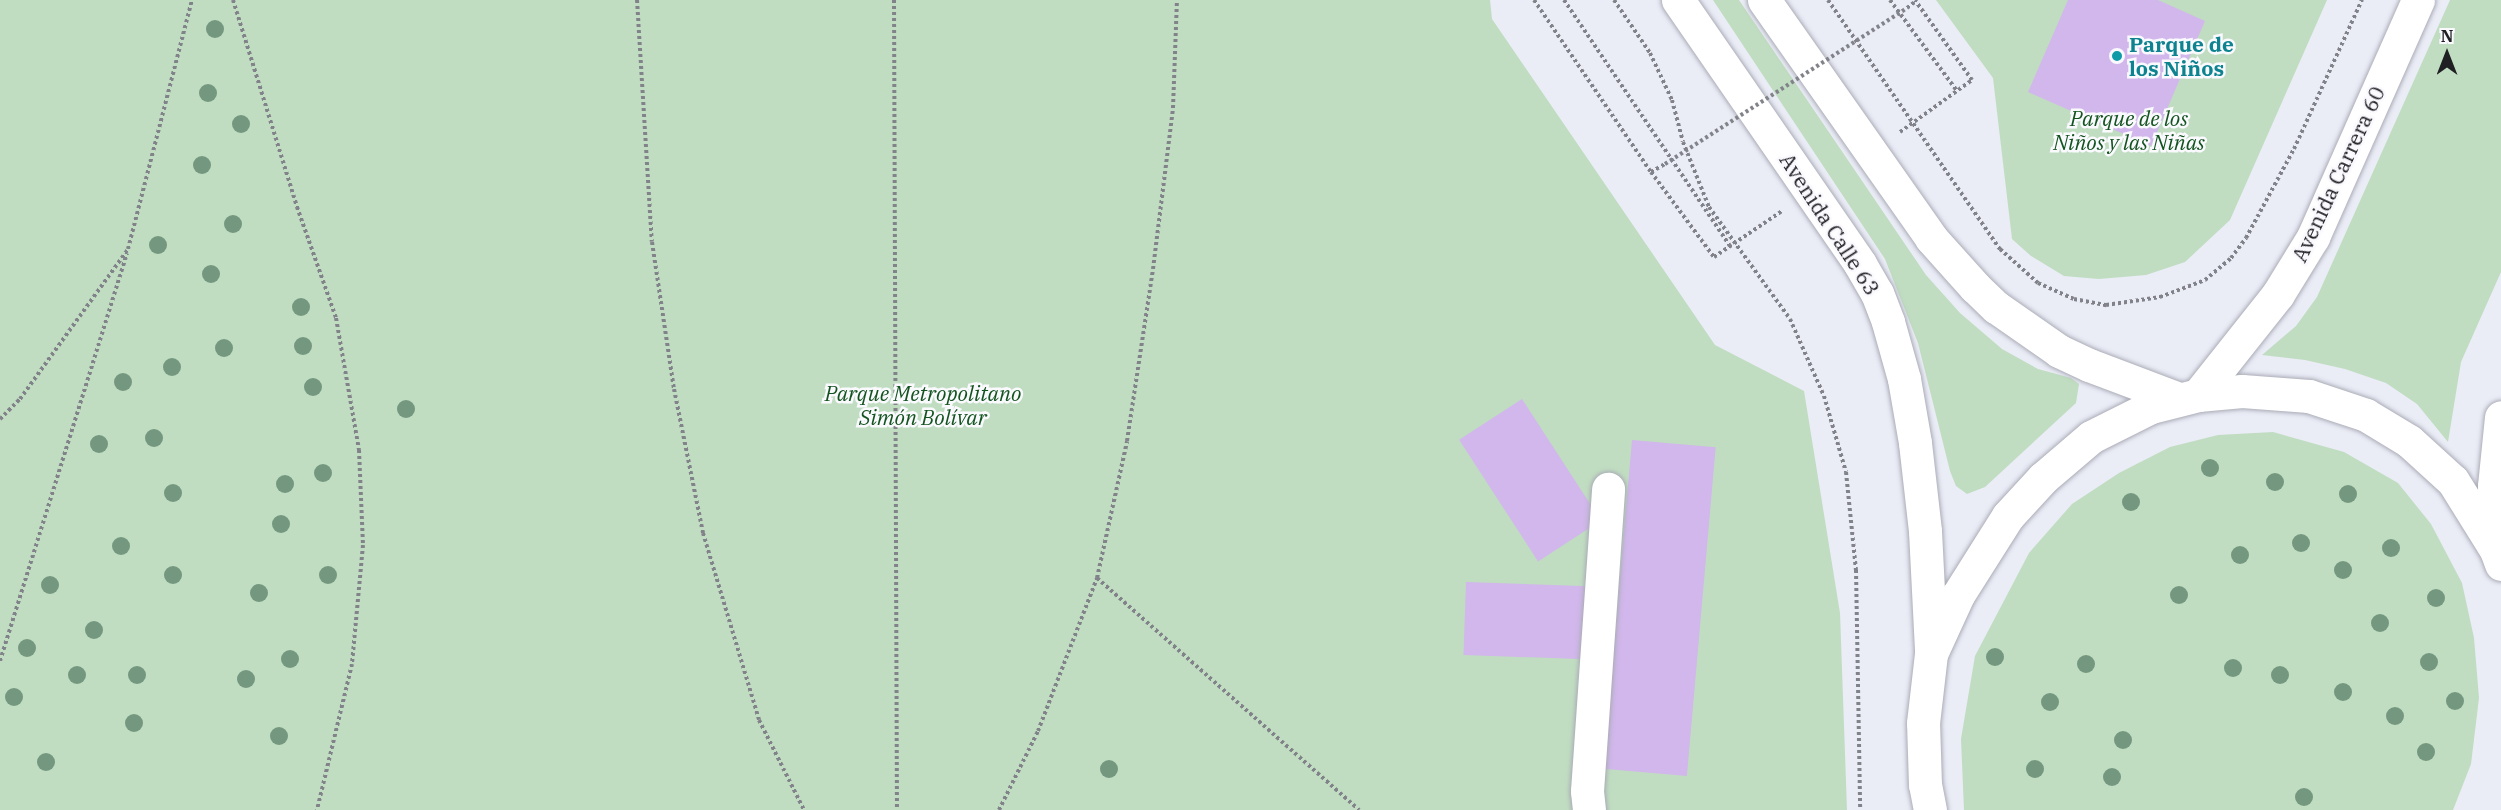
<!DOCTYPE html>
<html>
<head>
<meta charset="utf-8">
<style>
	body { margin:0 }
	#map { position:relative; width:2501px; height:810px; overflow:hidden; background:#eaecf6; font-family:"IBM Plex Serif",serif }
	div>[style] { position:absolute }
	.green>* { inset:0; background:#c0ddc1 }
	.building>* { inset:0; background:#d1b7eb; transform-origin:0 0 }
	.path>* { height:4px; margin-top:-2px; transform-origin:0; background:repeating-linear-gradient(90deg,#82838a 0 3px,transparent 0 6px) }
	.roads { filter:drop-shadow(0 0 2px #aaacb6) drop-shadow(0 0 2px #aaacb6) }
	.street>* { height:33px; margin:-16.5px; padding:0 16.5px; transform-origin:16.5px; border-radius:16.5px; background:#fff }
	.secondary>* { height:33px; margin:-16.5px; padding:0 16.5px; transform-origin:16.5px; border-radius:16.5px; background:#fff }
	.path-bridge>* { height:4px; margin-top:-2px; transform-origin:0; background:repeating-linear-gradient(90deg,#82838a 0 3px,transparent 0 6px) }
	.trees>* { width:18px; height:18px; margin:-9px; border-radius:50%; background:#74987f }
	.dots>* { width:16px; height:16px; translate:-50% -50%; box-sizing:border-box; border:3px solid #f9f9fe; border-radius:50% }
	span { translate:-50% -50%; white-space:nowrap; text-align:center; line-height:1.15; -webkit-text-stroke:5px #f9f9fe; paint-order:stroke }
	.culture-label { font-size:21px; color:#0d838f; font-weight:700 }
	.left { translate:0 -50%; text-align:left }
	.park-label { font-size:21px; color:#13531e; font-style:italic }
	.street-label { font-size:21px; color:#202024 }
	.north { position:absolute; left:2417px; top:24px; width:60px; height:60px; -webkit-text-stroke:4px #f9f9fe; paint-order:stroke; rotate:0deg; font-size:16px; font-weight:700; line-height:24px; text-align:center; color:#202024 }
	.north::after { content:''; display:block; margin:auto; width:21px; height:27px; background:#202024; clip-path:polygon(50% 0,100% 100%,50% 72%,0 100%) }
</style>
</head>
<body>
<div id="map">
	<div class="green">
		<div style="clip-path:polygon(0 0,1490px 0,1492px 19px,1715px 345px,1804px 391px,1840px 613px,1847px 810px,0 810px)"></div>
		<div style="clip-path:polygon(1713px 0,1739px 0,1926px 275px,1960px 313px,2002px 349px,2038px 369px,2071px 378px,2079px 384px,2076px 403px,1985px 487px,1967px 494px,1956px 486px,1950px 471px,1918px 343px,1885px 259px)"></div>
		<div style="clip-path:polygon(1936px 0,2327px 0,2230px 220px,2185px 262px,2146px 275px,2099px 279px,2064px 276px,2031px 256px,2012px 239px,1993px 78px)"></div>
		<div style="clip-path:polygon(2450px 0,2501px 0,2501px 272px,2461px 362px,2448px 442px,2417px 404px,2386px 383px,2345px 369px,2305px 360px,2262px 355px,2296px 326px,2317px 297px)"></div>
		<div style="clip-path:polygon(2273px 432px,2344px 452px,2398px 483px,2431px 524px,2462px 583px,2474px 638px,2479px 698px,2471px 764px,2453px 810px,1964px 810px,1961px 739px,1975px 656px,2029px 553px,2072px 504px,2119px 473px,2170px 447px,2218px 435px)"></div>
	</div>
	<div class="building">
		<div style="clip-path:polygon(2068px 0,2158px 0,2205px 21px,2151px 146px,2028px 92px)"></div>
		<div style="left:1522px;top:399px;width:145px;height:75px;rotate:57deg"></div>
		<div style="left:1632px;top:440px;width:84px;height:330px;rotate:5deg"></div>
		<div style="left:1466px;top:582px;width:123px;height:73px;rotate:2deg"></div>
	</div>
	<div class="path">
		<div style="left:233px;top:0;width:217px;rotate:72.8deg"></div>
		<div style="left:297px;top:207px;width:118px;rotate:70.6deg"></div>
		<div style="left:336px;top:318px;width:134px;rotate:80.1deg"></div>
		<div style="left:359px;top:450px;width:95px;rotate:87.6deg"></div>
		<div style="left:363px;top:545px;width:120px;rotate:95.3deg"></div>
		<div style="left:352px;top:664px;width:150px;rotate:103.5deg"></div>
		<div style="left:637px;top:0;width:242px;rotate:86.5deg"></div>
		<div style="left:652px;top:242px;width:149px;rotate:81.5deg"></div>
		<div style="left:674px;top:389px;width:147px;rotate:78.6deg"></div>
		<div style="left:703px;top:533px;width:195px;rotate:73.3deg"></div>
		<div style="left:759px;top:720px;width:101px;rotate:63.4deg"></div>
		<div style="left:894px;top:0;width:810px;rotate:89.79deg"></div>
		<div style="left:1534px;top:0;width:208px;rotate:55.8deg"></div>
		<div style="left:1651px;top:172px;width:106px;rotate:53.5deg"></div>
		<div style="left:1714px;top:257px;width:82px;rotate:-34.1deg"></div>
		<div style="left:1564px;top:0;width:297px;rotate:56deg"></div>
		<div style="left:1614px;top:0;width:64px;rotate:55.8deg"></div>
		<div style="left:1650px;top:53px;width:52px;rotate:64.9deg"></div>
		<div style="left:1672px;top:100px;width:43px;rotate:75.3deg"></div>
		<div style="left:1683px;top:142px;width:70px;rotate:68.2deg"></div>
		<div style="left:1709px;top:207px;width:138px;rotate:54.1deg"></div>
		<div style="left:1790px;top:319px;width:84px;rotate:66.2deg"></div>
		<div style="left:1824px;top:396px;width:79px;rotate:73.9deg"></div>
		<div style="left:1846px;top:472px;width:99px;rotate:84.2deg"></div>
		<div style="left:1856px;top:570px;width:240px;rotate:89deg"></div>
		<div style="left:1828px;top:0;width:303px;rotate:55.4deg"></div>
		<div style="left:2000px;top:249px;width:51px;rotate:41.8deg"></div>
		<div style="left:2038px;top:283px;width:39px;rotate:24deg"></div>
		<div style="left:2074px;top:299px;width:33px;rotate:11deg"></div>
		<div style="left:2106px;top:305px;width:55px;rotate:-8.4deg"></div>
		<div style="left:2160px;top:297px;width:48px;rotate:-20.7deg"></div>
		<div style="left:2205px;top:280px;width:34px;rotate:-40deg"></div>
		<div style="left:2231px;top:258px;width:25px;rotate:-53deg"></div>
		<div style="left:2246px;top:238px;width:101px;rotate:-61.7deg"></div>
		<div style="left:2294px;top:149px;width:164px;rotate:-65.5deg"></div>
		<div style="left:1890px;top:0;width:113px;rotate:53.6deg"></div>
		<div style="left:1907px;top:8px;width:11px;rotate:-38deg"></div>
		<div style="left:1900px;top:132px;width:89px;rotate:-35.8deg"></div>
		<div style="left:1972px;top:80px;width:98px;rotate:-125.5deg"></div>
		<div style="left:1651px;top:172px;width:16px;rotate:-30deg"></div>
		<div style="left:0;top:419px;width:28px;rotate:-45deg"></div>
		<div style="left:20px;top:399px;width:185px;rotate:-54.2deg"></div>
		<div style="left:128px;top:249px;width:257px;rotate:-75.6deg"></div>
		<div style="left:1097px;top:578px;width:350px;rotate:41.5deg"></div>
		<div style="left:0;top:661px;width:427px;rotate:-72.7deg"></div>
		<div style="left:999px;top:810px;width:88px;rotate:-63.7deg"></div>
		<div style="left:1038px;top:731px;width:164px;rotate:-68.9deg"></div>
		<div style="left:1097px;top:578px;width:140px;rotate:-77.6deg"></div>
		<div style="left:1127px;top:441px;width:174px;rotate:-81.4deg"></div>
		<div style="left:1153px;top:269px;width:162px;rotate:-82.9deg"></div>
		<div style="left:1173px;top:108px;width:108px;rotate:-87.9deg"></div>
	</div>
	<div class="roads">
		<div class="street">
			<div style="left:1589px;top:810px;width:19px;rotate:-96deg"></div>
			<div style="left:1587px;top:791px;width:303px;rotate:-86deg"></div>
		</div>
		<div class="secondary">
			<div style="left:1678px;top:0;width:321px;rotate:55.4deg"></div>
			<div style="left:1860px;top:264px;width:34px;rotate:60deg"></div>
			<div style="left:1877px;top:293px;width:31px;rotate:69deg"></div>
			<div style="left:1888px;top:322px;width:59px;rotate:74.3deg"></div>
			<div style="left:1904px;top:379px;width:65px;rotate:80.2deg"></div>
			<div style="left:1915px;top:443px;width:89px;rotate:83.5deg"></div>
			<div style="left:1925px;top:531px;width:117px;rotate:87.1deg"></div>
			<div style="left:1764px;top:0;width:291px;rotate:54.9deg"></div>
			<div style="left:1931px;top:238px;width:66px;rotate:48.1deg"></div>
			<div style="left:1975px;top:287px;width:29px;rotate:44deg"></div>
			<div style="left:1996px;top:307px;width:77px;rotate:34.9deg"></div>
			<div style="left:2059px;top:351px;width:33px;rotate:25deg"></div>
			<div style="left:2089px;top:365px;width:96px;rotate:20.7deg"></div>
			<div style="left:2198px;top:395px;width:129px;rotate:-51.6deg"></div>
			<div style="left:2278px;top:294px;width:67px;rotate:-58.4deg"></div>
			<div style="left:2313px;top:237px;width:259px;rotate:-66.1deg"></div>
			<div style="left:2496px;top:548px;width:62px;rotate:-91.8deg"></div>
			<div style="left:2494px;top:486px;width:69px;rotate:-84.2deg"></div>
			<div style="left:1930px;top:810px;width:25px;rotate:-101deg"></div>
			<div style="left:1925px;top:785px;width:62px;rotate:-91.8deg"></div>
			<div style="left:1923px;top:723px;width:69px;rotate:-83.4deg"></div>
			<div style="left:1931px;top:654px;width:65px;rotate:-65.4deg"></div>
			<div style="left:1958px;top:595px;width:93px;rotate:-57.7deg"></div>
			<div style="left:2008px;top:516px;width:52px;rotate:-47.4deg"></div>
			<div style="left:2043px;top:478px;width:63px;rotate:-40.5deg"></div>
			<div style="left:2091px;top:437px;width:67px;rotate:-26.6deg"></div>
			<div style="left:2151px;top:407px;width:49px;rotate:-14.3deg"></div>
			<div style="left:2198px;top:395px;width:44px;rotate:-5.2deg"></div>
			<div style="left:2242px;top:391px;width:67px;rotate:4.3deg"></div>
			<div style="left:2309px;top:396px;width:60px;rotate:18.4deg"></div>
			<div style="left:2366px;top:415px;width:50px;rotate:31.2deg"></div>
			<div style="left:2409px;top:441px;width:59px;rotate:42.3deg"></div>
			<div style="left:2453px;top:481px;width:81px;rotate:58.1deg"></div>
			<div style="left:2496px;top:550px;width:15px;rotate:70deg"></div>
		</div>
	</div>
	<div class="path-bridge">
		<div style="left:1665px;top:164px;width:288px;rotate:-32.8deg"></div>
	</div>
	<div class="trees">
		<div style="left:215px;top:29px"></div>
		<div style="left:208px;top:93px"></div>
		<div style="left:241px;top:124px"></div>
		<div style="left:202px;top:165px"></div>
		<div style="left:233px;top:224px"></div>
		<div style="left:158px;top:245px"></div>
		<div style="left:211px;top:274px"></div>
		<div style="left:301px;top:307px"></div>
		<div style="left:303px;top:346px"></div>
		<div style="left:224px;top:348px"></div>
		<div style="left:172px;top:367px"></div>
		<div style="left:123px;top:382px"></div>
		<div style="left:313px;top:387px"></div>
		<div style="left:406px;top:409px"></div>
		<div style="left:154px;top:438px"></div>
		<div style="left:99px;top:444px"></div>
		<div style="left:2210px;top:468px"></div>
		<div style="left:323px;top:473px"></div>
		<div style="left:2275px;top:482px"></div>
		<div style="left:285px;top:484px"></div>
		<div style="left:173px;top:493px"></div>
		<div style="left:2348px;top:494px"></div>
		<div style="left:2131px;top:502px"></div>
		<div style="left:281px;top:524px"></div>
		<div style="left:2301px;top:543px"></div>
		<div style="left:121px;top:546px"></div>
		<div style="left:2391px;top:548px"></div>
		<div style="left:2240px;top:555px"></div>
		<div style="left:2343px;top:570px"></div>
		<div style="left:173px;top:575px"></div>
		<div style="left:328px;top:575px"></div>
		<div style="left:50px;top:585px"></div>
		<div style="left:259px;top:593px"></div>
		<div style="left:2179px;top:595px"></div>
		<div style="left:2436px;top:598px"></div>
		<div style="left:2380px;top:623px"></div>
		<div style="left:94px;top:630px"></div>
		<div style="left:27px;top:648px"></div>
		<div style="left:1995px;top:657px"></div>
		<div style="left:290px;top:659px"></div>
		<div style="left:2429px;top:662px"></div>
		<div style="left:2086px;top:664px"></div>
		<div style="left:2233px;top:668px"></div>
		<div style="left:77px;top:675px"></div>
		<div style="left:137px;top:675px"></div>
		<div style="left:2280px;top:675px"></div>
		<div style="left:246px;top:679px"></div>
		<div style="left:2343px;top:692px"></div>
		<div style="left:14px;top:697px"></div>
		<div style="left:2455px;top:701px"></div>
		<div style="left:2050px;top:702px"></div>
		<div style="left:2395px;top:716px"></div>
		<div style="left:134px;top:723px"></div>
		<div style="left:279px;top:736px"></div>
		<div style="left:2123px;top:740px"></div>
		<div style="left:2426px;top:752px"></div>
		<div style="left:46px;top:762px"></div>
		<div style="left:1109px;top:769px"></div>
		<div style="left:2035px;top:769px"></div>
		<div style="left:2112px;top:777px"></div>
		<div style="left:2304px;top:797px"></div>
	</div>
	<div class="dots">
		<div style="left:2117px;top:56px;background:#0f9aa8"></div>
	</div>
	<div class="culture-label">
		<span class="left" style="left:2129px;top:56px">Parque de<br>los Niños</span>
	</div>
	<div class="park-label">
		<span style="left:2129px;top:130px">Parque de los<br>Niños y las Niñas</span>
		<span style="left:923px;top:405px">Parque Metropolitano<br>Simón Bolívar</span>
	</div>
	<div class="street-label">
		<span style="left:2338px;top:174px;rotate:-65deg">Avenida Carrera 60</span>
		<span style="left:1830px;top:224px;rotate:57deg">Avenida Calle 63</span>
	</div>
	<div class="north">N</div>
</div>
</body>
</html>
